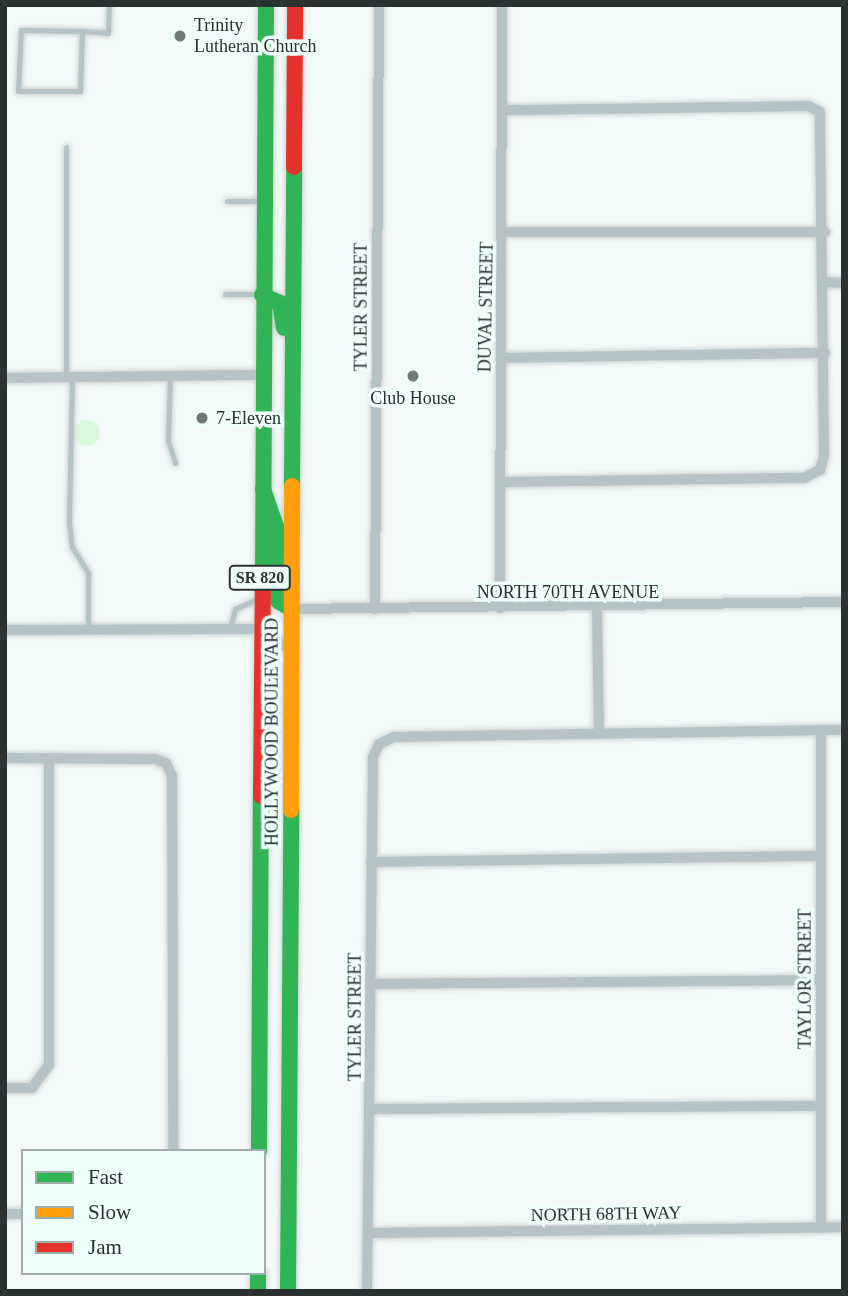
<!DOCTYPE html>
<html>
<head>
<meta charset="utf-8">
<style>
	body { margin:0 }
	#map { position:relative; width:848px; height:1296px; overflow:hidden; background:#f1faf8; font-family:Georgia,serif }
	div>[style] { position:absolute }
	.green>* { inset:0; background:#dbf9dc }
	.round { border-radius:50% }
	.roads { filter:drop-shadow(0 0 2px #ced5d4) drop-shadow(0 0 2px #ced5d4) }
	.lane>* { height:5px; margin:-2.5px; padding:0 2.5px; transform-origin:2.5px; border-radius:2.5px; background:#b4c4c6 }
	.street>* { height:10px; margin:-5px; padding:0 5px; transform-origin:5px; border-radius:5px; background:#b4c4c6 }
	.fast>* { height:16px; margin:-8px; padding:0 8px; transform-origin:8px; border-radius:8px; background:#30b455 }
	.slow>* { height:16px; margin:-8px; padding:0 8px; transform-origin:8px; border-radius:8px; background:#ff9f0a }
	.jam>* { height:16px; margin:-8px; padding:0 8px; transform-origin:8px; border-radius:8px; background:#e5322d }
	.dots>* { width:19px; height:19px; translate:-50% -50%; box-sizing:border-box; border:4px solid #edfefb; border-radius:50% }
	span { translate:-50% -50%; white-space:nowrap; text-align:center; line-height:1.15; -webkit-text-stroke:7px #edfefb; paint-order:stroke }
	.shield-label span { padding:2px 5px; background:#edfefb; border:2px solid; border-radius:5px; -webkit-text-stroke-width:0 }
	.shield-label { font-size:16px; color:#2b3332; font-weight:700 }
	.poi-label { font-size:18px; color:#2b3332 }
	.left { translate:0 -50%; text-align:left }
	.street-label { font-size:18px; color:#2b3332 }
	.frame { position:absolute; inset:0; border:7px solid #2b3332; pointer-events:none }
	.legend { position:absolute; left:21px; top:1149px; width:245px; height:126px; box-sizing:border-box; background:#edfefb; border:2px solid #9fadab; margin:0; padding:9px 12px; list-style:none; font-size:21px; color:#2b3332 }
	.legend li { display:flex; align-items:center; gap:14px; height:35px }
	.legend b { width:35px; border:2px solid #9fadab }
</style>
</head>
<body>
<div id="map">
	<div class="green">
		<div class="round" style="left:74px;top:420px;width:26px;height:26px"></div>
	</div>
	<div class="roads">
		<div class="lane">
			<div style="left:82px;top:31px;width:60px;rotate:91.9deg"></div>
			<div style="left:80px;top:91px;width:62px;rotate:180deg"></div>
			<div style="left:18px;top:91px;width:61px;rotate:-87.2deg"></div>
			<div style="left:21px;top:30px;width:61px;rotate:0.9deg"></div>
			<div style="left:82px;top:31px;width:26px;rotate:4deg"></div>
			<div style="left:108px;top:33px;width:28px;rotate:-88deg"></div>
			<div style="left:227px;top:201px;width:34px"></div>
			<div style="left:225px;top:294px;width:34px"></div>
			<div style="left:170px;top:376px;width:64px;rotate:91.8deg"></div>
			<div style="left:168px;top:440px;width:24px;rotate:73deg"></div>
			<div style="left:66px;top:377px;width:230px;rotate:-90deg"></div>
			<div style="left:72px;top:377px;width:146px;rotate:91.2deg"></div>
			<div style="left:69px;top:523px;width:24px;rotate:83deg"></div>
			<div style="left:72px;top:547px;width:31px;rotate:58deg"></div>
			<div style="left:88px;top:573px;width:57px;rotate:90deg"></div>
			<div style="left:230px;top:629px;width:21px;rotate:-76deg"></div>
			<div style="left:235px;top:609px;width:24px;rotate:-24deg"></div>
		</div>
		<div class="street">
			<div style="left:503px;top:232px;width:322px"></div>
			<div style="left:824px;top:282px;width:19px;rotate:3deg"></div>
			<div style="left:501px;top:358px;width:324px;rotate:-0.9deg"></div>
			<div style="left:5px;top:378px;width:256px;rotate:-0.7deg"></div>
			<div style="left:501px;top:482px;width:303px;rotate:-0.8deg"></div>
			<div style="left:804px;top:478px;width:18px;rotate:-27deg"></div>
			<div style="left:820px;top:470px;width:15px;rotate:-74deg"></div>
			<div style="left:824px;top:456px;width:344px;rotate:-90.7deg"></div>
			<div style="left:820px;top:112px;width:13px;rotate:-153deg"></div>
			<div style="left:808px;top:106px;width:304px;rotate:179.2deg"></div>
			<div style="left:500px;top:608px;width:603px;rotate:-89.81deg"></div>
			<div style="left:292px;top:609px;width:551px;rotate:-0.73deg"></div>
			<div style="left:375px;top:609px;width:604px;rotate:-89.62deg"></div>
			<div style="left:597px;top:609px;width:124px;rotate:89.1deg"></div>
			<div style="left:5px;top:630px;width:255px;rotate:-0.2deg"></div>
			<div style="left:260px;top:629px;width:39px;rotate:35deg"></div>
			<div style="left:5px;top:758px;width:150px;rotate:0.4deg"></div>
			<div style="left:155px;top:759px;width:12px;rotate:20deg"></div>
			<div style="left:166px;top:763px;width:14px;rotate:65deg"></div>
			<div style="left:172px;top:776px;width:375px;rotate:89.8deg"></div>
			<div style="left:371px;top:862px;width:449px;rotate:-0.8deg"></div>
			<div style="left:370px;top:984px;width:451px;rotate:-0.5deg"></div>
			<div style="left:5px;top:1088px;width:27px"></div>
			<div style="left:32px;top:1088px;width:29px;rotate:-54deg"></div>
			<div style="left:49px;top:1065px;width:306px;rotate:-90deg"></div>
			<div style="left:371px;top:1109px;width:450px;rotate:-0.4deg"></div>
			<div style="left:5px;top:1214px;width:18px"></div>
			<div style="left:821px;top:1227px;width:495px;rotate:-90deg"></div>
			<div style="left:369px;top:1233px;width:474px;rotate:-0.7deg"></div>
			<div style="left:367px;top:1291px;width:534px;rotate:-89.36deg"></div>
			<div style="left:373px;top:757px;width:14px;rotate:-65deg"></div>
			<div style="left:379px;top:744px;width:17px;rotate:-25deg"></div>
			<div style="left:394px;top:737px;width:449px;rotate:-0.9deg"></div>
		</div>
		<div class="fast">
			<div style="left:262px;top:295px;width:20px;rotate:24deg"></div>
			<div style="left:280px;top:303px;width:25px;rotate:81deg"></div>
			<div style="left:292px;top:486px;width:319px;rotate:-89.6deg"></div>
			<div style="left:263px;top:489px;width:39px;rotate:71deg"></div>
			<div style="left:276px;top:526px;width:75px;rotate:88.5deg"></div>
			<div style="left:278px;top:601px;width:16px;rotate:30deg"></div>
			<div style="left:263px;top:577px;width:572px;rotate:-89.7deg"></div>
			<div style="left:259px;top:1151px;width:355px;rotate:-89.7deg"></div>
			<div style="left:258px;top:1273px;width:18px;rotate:90deg"></div>
			<div style="left:288px;top:1291px;width:481px;rotate:-89.6deg"></div>
		</div>
		<div class="slow">
			<div style="left:291px;top:810px;width:324px;rotate:-89.8deg"></div>
		</div>
		<div class="jam">
			<div style="left:294px;top:167px;width:162px;rotate:-89.6deg"></div>
			<div style="left:261px;top:796px;width:219px;rotate:-89.5deg"></div>
		</div>
	</div>
	<div class="dots">
		<div style="left:180px;top:36px;background:#707977"></div>
		<div style="left:413px;top:376px;background:#707977"></div>
		<div style="left:202px;top:418px;background:#707977"></div>
	</div>
	<div class="shield-label">
		<span style="left:260px;top:578px">SR 820</span>
	</div>
	<div class="poi-label">
		<span class="left" style="left:194px;top:36px">Trinity<br>Lutheran Church</span>
		<span style="left:413px;top:398px">Club House</span>
		<span class="left" style="left:216px;top:418px">7-Eleven</span>
	</div>
	<div class="street-label">
		<span style="left:361px;top:307px;rotate:-90deg">TYLER STREET</span>
		<span style="left:486px;top:307px;rotate:-89deg">DUVAL STREET</span>
		<span style="left:568px;top:592px">NORTH 70TH AVENUE</span>
		<span style="left:272px;top:732px;rotate:-90deg">HOLLYWOOD BOULEVARD</span>
		<span style="left:805px;top:979px;rotate:-90deg">TAYLOR STREET</span>
		<span style="left:355px;top:1017px;rotate:-90deg">TYLER STREET</span>
		<span style="left:606px;top:1214px;rotate:-1deg">NORTH 68TH WAY</span>
	</div>
	<div class="frame"></div>
	<ul class="legend">
	<li><b style="height:9px;background:#30b455"></b>Fast</li>
	<li><b style="height:9px;background:#ff9f0a"></b>Slow</li>
	<li><b style="height:9px;background:#e5322d"></b>Jam</li>
	</ul>
</div>
</body>
</html>
